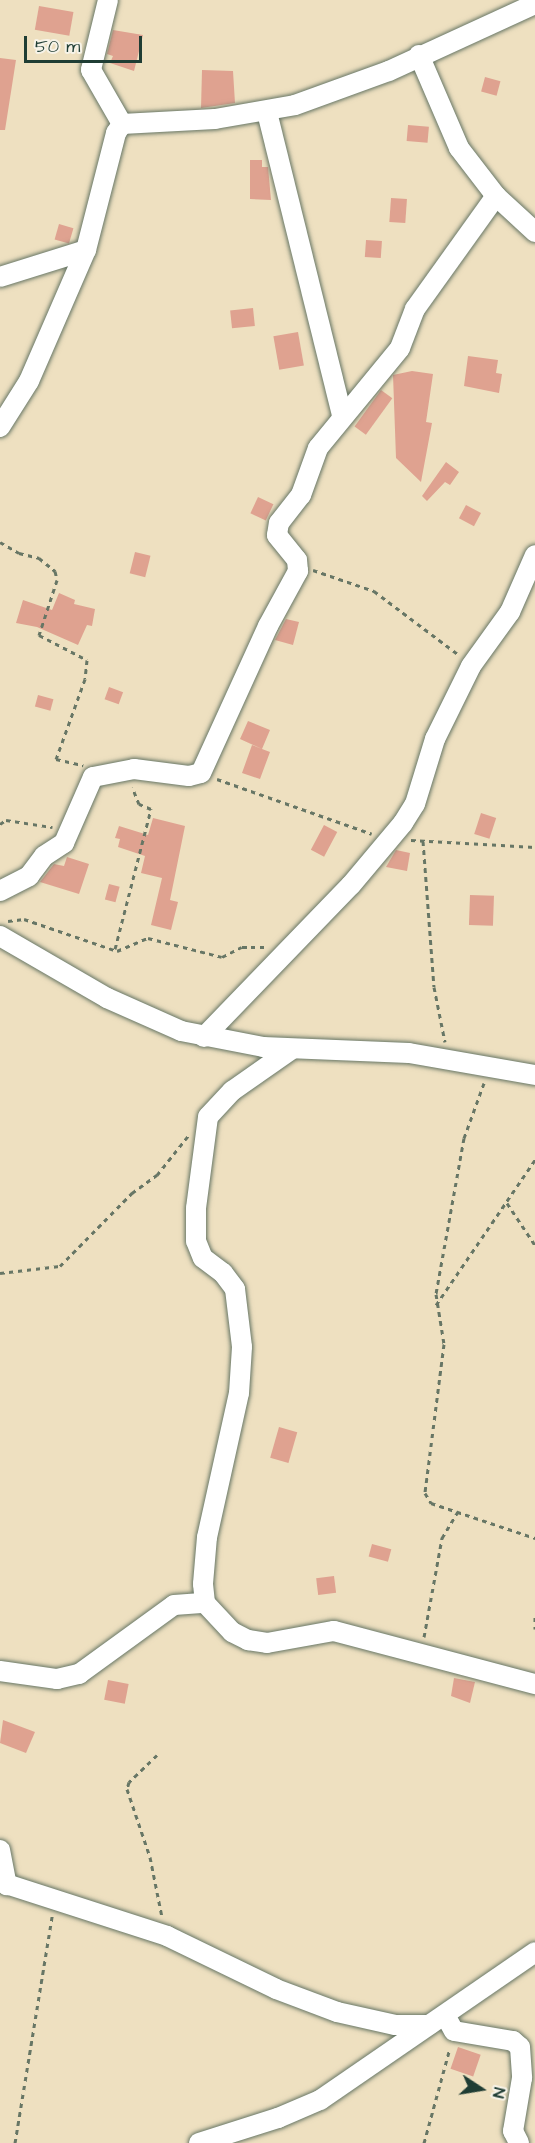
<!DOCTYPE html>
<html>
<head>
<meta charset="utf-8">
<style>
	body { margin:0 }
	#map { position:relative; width:535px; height:2143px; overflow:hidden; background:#eee0c0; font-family:"Architects Daughter",sans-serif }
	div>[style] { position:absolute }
	.building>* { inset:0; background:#dfa290; transform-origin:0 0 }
	.path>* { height:3px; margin-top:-1.5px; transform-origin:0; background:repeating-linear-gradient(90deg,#677665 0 4.5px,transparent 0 9px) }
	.roads { filter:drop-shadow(0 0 2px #677665) drop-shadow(0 0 2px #677665) }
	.minor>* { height:20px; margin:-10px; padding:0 10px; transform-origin:10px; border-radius:10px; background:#fff }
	span { translate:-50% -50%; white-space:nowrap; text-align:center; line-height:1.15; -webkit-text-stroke:4.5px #f7f3e8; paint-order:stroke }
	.north { position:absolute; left:451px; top:2059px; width:60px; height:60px; -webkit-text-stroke:4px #f7f3e8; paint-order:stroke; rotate:102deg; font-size:16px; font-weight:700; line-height:24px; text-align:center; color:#1f3d34 }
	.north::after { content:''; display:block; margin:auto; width:21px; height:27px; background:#1f3d34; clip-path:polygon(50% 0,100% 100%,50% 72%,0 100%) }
	.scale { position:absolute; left:24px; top:36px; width:118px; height:27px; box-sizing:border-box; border:3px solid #1f3d34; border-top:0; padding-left:8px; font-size:18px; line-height:21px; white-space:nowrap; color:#1f3d34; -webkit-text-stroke:4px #f7f3e8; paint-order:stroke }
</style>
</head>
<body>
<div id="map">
	<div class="building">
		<div style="left:39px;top:6px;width:35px;height:24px;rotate:10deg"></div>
		<div style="clip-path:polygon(113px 30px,143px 35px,134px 71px,110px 63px,113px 56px,107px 54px)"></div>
		<div style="clip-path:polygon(0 58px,16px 60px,5px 130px,0 130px)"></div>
		<div style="clip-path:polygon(202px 70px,233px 71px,235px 103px,201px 108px)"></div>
		<div style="left:485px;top:77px;width:16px;height:15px;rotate:15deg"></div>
		<div style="left:408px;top:125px;width:21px;height:16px;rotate:5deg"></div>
		<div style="clip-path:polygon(250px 160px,262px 160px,262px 167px,268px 167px,271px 200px,250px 199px)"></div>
		<div style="left:391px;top:198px;width:16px;height:24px;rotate:4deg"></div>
		<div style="left:59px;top:224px;width:15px;height:16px;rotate:16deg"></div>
		<div style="left:366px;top:240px;width:16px;height:17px;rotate:4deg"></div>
		<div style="left:253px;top:308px;width:18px;height:23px;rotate:84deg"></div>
		<div style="left:298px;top:332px;width:34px;height:25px;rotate:80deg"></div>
		<div style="clip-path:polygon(468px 356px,498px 360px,496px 373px,502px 374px,499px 393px,464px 386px)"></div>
		<div style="clip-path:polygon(412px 371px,433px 374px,426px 422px,432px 423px,421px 482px,396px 458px,393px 375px)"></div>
		<div style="left:381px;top:390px;width:14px;height:45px;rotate:36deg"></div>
		<div style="clip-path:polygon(446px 462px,459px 472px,450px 485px,445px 482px,427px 501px,422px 496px)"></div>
		<div style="left:258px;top:497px;width:17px;height:18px;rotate:25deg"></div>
		<div style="left:466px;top:505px;width:17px;height:15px;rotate:28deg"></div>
		<div style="left:135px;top:552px;width:16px;height:22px;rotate:14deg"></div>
		<div style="clip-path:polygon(59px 593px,75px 600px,74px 604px,95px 609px,92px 626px,87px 625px,78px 645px,37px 627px,16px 623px,23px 600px,52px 610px)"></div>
		<div style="clip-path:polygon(286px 619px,299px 622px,293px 645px,275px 640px)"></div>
		<div style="left:109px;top:687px;width:15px;height:13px;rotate:20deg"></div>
		<div style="left:38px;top:695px;width:16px;height:12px;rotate:15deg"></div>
		<div style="clip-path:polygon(248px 721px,270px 730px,262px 749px,270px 752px,260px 779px,242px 773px,252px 745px,262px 749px,240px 739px)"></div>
		<div style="left:481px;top:813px;width:16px;height:22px;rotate:18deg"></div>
		<div style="clip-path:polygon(153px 818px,185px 826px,170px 900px,178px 902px,171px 930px,151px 925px,162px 878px,141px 873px,145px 856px,118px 847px,120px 839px,115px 838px,119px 826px,148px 835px)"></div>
		<div style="left:324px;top:825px;width:15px;height:28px;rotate:28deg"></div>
		<div style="clip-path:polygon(396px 850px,410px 853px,407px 871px,386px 867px)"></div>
		<div style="clip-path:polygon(67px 857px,89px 864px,79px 894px,40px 882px,54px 864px,64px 866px)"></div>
		<div style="left:109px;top:884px;width:11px;height:16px;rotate:15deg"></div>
		<div style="left:470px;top:895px;width:24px;height:30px;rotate:2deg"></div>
		<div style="left:279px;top:1427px;width:19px;height:32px;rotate:16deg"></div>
		<div style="left:372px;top:1544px;width:20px;height:13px;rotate:15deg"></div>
		<div style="left:334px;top:1576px;width:17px;height:18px;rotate:83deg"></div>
		<div style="clip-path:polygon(454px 1678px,475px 1682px,470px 1703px,451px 1696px)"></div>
		<div style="left:108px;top:1680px;width:21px;height:20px;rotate:11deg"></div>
		<div style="clip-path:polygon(3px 1720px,35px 1732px,26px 1753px,0 1743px)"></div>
		<div style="left:458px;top:2047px;width:24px;height:23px;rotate:19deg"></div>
	</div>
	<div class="path">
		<div style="left:0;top:542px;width:22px;rotate:30deg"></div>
		<div style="left:19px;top:553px;width:21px;rotate:14deg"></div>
		<div style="left:39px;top:558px;width:21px;rotate:39deg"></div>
		<div style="left:55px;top:571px;width:9px;rotate:77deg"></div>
		<div style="left:57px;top:580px;width:58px;rotate:108.1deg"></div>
		<div style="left:39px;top:635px;width:54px;rotate:27.5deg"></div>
		<div style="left:87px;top:660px;width:19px;rotate:96deg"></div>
		<div style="left:85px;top:679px;width:85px;rotate:109.9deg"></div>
		<div style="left:56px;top:759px;width:28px;rotate:13deg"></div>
		<div style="left:313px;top:570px;width:65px;rotate:19deg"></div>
		<div style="left:374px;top:591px;width:106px;rotate:37deg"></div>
		<div style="left:217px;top:779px;width:164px;rotate:19.5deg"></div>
		<div style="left:0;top:824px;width:7px;rotate:-34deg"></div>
		<div style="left:6px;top:820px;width:47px;rotate:8.7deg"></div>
		<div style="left:411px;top:840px;width:124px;rotate:3.2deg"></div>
		<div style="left:423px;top:841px;width:146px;rotate:85.7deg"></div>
		<div style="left:434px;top:987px;width:56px;rotate:78.7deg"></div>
		<div style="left:8px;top:921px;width:16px;rotate:-7deg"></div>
		<div style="left:24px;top:919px;width:98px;rotate:19deg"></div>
		<div style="left:117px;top:951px;width:34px;rotate:-23deg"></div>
		<div style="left:148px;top:938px;width:76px;rotate:14.4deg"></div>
		<div style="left:222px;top:957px;width:22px;rotate:-27deg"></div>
		<div style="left:242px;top:947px;width:23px"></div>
		<div style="left:115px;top:949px;width:145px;rotate:-75.6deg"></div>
		<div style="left:151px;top:809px;width:13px;rotate:-157deg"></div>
		<div style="left:139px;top:804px;width:18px;rotate:-112deg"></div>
		<div style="left:484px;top:1083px;width:59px;rotate:110deg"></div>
		<div style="left:464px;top:1138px;width:158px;rotate:100.2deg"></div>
		<div style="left:436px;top:1294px;width:51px;rotate:80.9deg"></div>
		<div style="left:444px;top:1344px;width:150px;rotate:97.3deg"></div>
		<div style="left:425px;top:1493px;width:12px;rotate:59deg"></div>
		<div style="left:431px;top:1503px;width:110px;rotate:18.6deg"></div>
		<div style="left:507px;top:1203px;width:50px;rotate:56.3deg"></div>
		<div style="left:0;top:1273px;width:60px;rotate:-6.7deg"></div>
		<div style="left:60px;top:1266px;width:103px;rotate:-45.4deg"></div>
		<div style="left:132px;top:1193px;width:31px;rotate:-36deg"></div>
		<div style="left:157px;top:1175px;width:50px;rotate:-51.5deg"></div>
		<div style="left:436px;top:1305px;width:176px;rotate:-55.7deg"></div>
		<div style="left:535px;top:1617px;width:12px;rotate:90deg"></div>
		<div style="left:424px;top:1637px;width:101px;rotate:-79.7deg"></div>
		<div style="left:442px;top:1538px;width:31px;rotate:-59deg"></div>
		<div style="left:157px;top:1755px;width:39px;rotate:136deg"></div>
		<div style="left:129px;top:1782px;width:7px;rotate:106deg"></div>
		<div style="left:127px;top:1789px;width:72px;rotate:71.3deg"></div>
		<div style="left:150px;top:1857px;width:61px;rotate:78.7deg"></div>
		<div style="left:15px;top:2143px;width:230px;rotate:-80.7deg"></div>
		<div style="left:424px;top:2143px;width:98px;rotate:-74.7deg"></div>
	</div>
	<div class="roads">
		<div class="minor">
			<div style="left:108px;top:0;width:72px;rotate:103.7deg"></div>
			<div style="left:91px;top:70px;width:62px;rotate:60.1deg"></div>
			<div style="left:419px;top:55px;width:101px;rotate:66.7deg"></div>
			<div style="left:459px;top:148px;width:61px;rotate:52.4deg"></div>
			<div style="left:496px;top:196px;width:53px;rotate:42.7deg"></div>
			<div style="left:267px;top:112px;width:313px;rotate:76.1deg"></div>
			<div style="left:0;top:277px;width:90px;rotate:-17.4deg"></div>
			<div style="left:0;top:427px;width:54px;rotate:-57.8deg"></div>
			<div style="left:29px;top:381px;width:143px;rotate:-66.5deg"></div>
			<div style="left:86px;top:250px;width:121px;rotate:-75.6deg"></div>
			<div style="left:116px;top:133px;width:11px;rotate:-56deg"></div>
			<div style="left:122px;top:124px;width:93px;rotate:-3.1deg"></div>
			<div style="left:215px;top:119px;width:81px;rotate:-9.9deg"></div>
			<div style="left:295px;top:105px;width:100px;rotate:-19.9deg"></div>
			<div style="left:389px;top:71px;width:161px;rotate:-24.7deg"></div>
			<div style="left:0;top:891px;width:33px;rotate:-27deg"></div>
			<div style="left:29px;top:876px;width:25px;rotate:-53deg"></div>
			<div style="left:44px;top:856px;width:24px;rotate:-33deg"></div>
			<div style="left:64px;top:843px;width:72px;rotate:-66.3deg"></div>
			<div style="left:93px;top:777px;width:42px;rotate:-11deg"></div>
			<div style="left:134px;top:769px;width:55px;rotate:7.3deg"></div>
			<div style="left:189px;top:776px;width:12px;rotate:-14deg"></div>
			<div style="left:201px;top:773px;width:162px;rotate:-65.5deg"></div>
			<div style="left:268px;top:626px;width:63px;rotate:-61.4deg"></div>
			<div style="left:298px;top:571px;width:11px;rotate:-95deg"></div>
			<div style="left:297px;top:560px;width:32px;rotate:-129deg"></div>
			<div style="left:277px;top:535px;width:12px;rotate:-81deg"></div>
			<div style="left:279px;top:523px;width:36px;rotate:-52deg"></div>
			<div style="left:301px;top:495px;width:50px;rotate:-70.1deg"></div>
			<div style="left:318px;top:448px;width:129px;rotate:-50.6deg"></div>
			<div style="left:400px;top:348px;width:42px;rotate:-69deg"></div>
			<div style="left:415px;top:309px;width:139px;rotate:-54.4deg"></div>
			<div style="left:0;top:936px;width:124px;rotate:30.1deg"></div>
			<div style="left:107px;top:998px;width:81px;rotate:24deg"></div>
			<div style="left:181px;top:1031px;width:84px;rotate:11deg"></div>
			<div style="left:263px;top:1047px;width:146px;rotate:2.4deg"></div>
			<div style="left:409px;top:1053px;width:128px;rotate:9.9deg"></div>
			<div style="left:204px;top:1037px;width:211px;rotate:-46deg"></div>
			<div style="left:351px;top:885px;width:81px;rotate:-50deg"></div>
			<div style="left:403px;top:823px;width:22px;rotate:-58deg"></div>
			<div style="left:415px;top:804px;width:68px;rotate:-72.9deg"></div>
			<div style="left:435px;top:739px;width:81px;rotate:-63.7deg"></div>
			<div style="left:471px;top:666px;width:67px;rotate:-54.2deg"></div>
			<div style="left:510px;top:612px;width:62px;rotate:-66.3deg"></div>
			<div style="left:292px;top:1049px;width:73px;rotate:145deg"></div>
			<div style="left:232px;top:1091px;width:35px;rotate:133deg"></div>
			<div style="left:208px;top:1117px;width:92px;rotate:97.5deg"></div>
			<div style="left:196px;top:1208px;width:33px;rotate:90deg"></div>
			<div style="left:196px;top:1241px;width:18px;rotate:68deg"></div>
			<div style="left:203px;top:1258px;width:25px;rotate:37deg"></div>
			<div style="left:223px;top:1273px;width:20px;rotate:53deg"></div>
			<div style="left:235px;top:1289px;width:58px;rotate:83.1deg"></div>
			<div style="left:242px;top:1347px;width:46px;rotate:93.7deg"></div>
			<div style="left:239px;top:1393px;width:148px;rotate:102.5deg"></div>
			<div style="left:207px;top:1537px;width:47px;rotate:94.9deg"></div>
			<div style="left:203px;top:1584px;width:19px;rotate:84deg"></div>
			<div style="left:205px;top:1603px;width:40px;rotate:47deg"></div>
			<div style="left:232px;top:1632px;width:18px;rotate:27deg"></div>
			<div style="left:248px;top:1640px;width:19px;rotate:9deg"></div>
			<div style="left:267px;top:1643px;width:68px;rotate:-10.2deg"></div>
			<div style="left:334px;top:1631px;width:208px;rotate:14.8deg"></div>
			<div style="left:0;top:1671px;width:58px;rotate:8deg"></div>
			<div style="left:57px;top:1679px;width:23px;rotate:-13deg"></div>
			<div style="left:79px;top:1674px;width:117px;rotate:-36deg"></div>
			<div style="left:174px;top:1605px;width:31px;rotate:-4deg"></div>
			<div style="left:0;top:1850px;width:36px;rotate:79deg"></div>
			<div style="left:0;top:1882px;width:176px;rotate:17.9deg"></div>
			<div style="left:167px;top:1936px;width:121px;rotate:25.9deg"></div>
			<div style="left:276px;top:1989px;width:65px;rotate:20.7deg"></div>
			<div style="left:337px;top:2012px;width:59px;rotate:12.6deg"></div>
			<div style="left:395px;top:2025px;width:34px"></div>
			<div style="left:445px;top:2015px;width:18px;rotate:61deg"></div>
			<div style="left:454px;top:2031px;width:60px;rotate:9.6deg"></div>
			<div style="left:513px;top:2041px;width:9px;rotate:41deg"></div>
			<div style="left:520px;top:2047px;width:31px;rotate:86deg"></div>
			<div style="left:522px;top:2078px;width:54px;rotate:99.6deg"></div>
			<div style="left:513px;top:2131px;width:13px;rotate:63deg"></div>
			<div style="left:199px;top:2143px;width:83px;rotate:-17.6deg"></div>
			<div style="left:278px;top:2118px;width:46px;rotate:-23.2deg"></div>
			<div style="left:320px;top:2100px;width:261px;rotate:-34.5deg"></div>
		</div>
	</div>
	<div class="north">N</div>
	<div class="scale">50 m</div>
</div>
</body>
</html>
